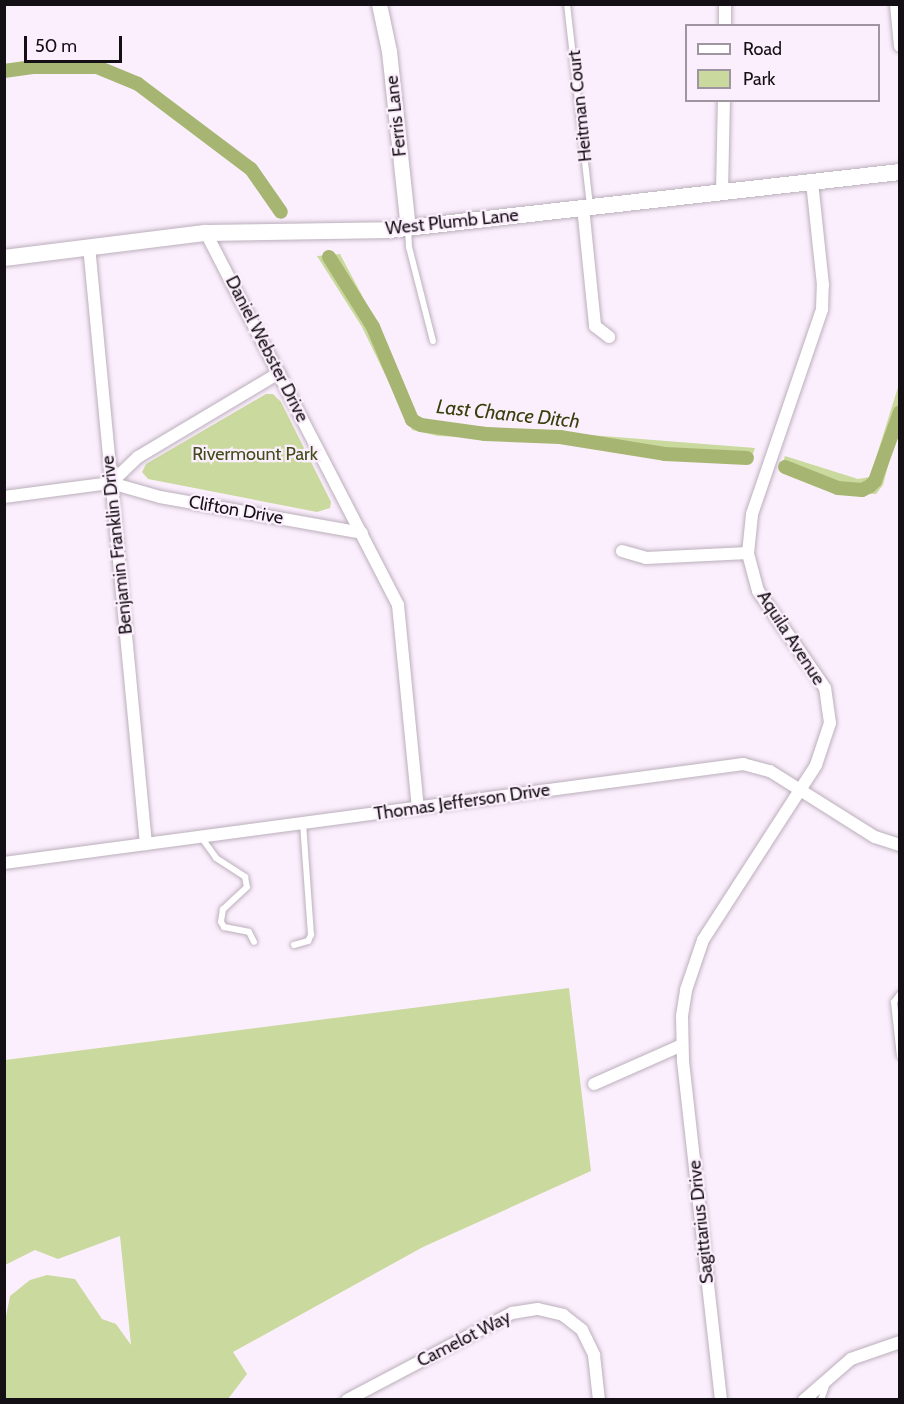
<!DOCTYPE html>
<html>
<head>
<meta charset="utf-8">
<style>
	body { margin:0 }
	#map { position:relative; width:904px; height:1404px; overflow:hidden; background:#fceffd; font-family:Cabin,sans-serif }
	div>[style] { position:absolute }
	.green>* { inset:0; background:#cad99d }
	.canal>* { height:14px; margin:-7px; padding:0 7px; transform-origin:7px; border-radius:7px; background:#a6b672 }
	.roads { filter:drop-shadow(0 0 2px #bbafbc) drop-shadow(0 0 2px #bbafbc) }
	.service>* { height:6px; margin:-3px; padding:0 3px; transform-origin:3px; border-radius:3px; background:#fff }
	.minor>* { height:12px; margin:-6px; padding:0 6px; transform-origin:6px; border-radius:6px; background:#fff }
	.tertiary>* { height:15px; margin:-7.5px; padding:0 7.5px; transform-origin:7.5px; border-radius:7.5px; background:#fff }
	.secondary>* { height:16px; margin:-8px; padding:0 8px; transform-origin:8px; border-radius:8px; background:#fff }
	span { translate:-50% -50%; white-space:nowrap; text-align:center; line-height:1.15; -webkit-text-stroke:4.5px #fceffd; paint-order:stroke }
	.street-label { font-size:18px; color:#140f14 }
	.park-label { font-size:18px; color:#424c1a }
	.water-label { font-size:20px; color:#37400c; font-style:italic }
	.frame { position:absolute; inset:0; border:6px solid #140f14; pointer-events:none }
	.legend { position:absolute; left:685px; top:24px; width:195px; height:78px; box-sizing:border-box; background:#fceffd; border:2px solid #9f95a0; margin:0; padding:8px 10px; list-style:none; font-size:18px; color:#140f14 }
	.legend li { display:flex; align-items:center; gap:12px; height:30px }
	.legend b { width:30px; border:2px solid #9f95a0 }
	.scale { position:absolute; left:24px; top:36px; width:98px; height:27px; box-sizing:border-box; border:3px solid #140f14; border-top:0; padding-left:8px; font-size:18px; line-height:21px; white-space:nowrap; color:#140f14; -webkit-text-stroke:4px #fceffd; paint-order:stroke }
</style>
</head>
<body>
<div id="map">
	<div class="green">
		<div style="clip-path:polygon(340px 254px,376px 322px,414px 417px,425px 422px,755px 448px,750px 462px,683px 459px,532px 440px,438px 436px,412px 430px,362px 327px,317px 256px)"></div>
		<div style="clip-path:polygon(899px 384px,899px 423px,883px 485px,876px 494px,845px 493px,780px 470px,785px 456px,858px 479px,870px 477px)"></div>
		<div style="clip-path:polygon(266px 394px,273px 394px,281px 402px,331px 502px,330px 508px,317px 512px,148px 479px,142px 472px,146px 464px)"></div>
		<div style="clip-path:polygon(569px 988px,591px 1171px,423px 1247px,233px 1352px,247px 1374px,228px 1399px,6px 1399px,5px 1321px,10px 1296px,30px 1280px,47px 1275px,75px 1279px,102px 1319px,116px 1324px,131px 1345px,120px 1236px,58px 1259px,35px 1250px,5px 1265px,5px 1060px)"></div>
	</div>
	<div class="canal">
		<div style="left:4px;top:71px;width:29px;rotate:-8deg"></div>
		<div style="left:33px;top:67px;width:64px"></div>
		<div style="left:97px;top:67px;width:44px;rotate:22.5deg"></div>
		<div style="left:138px;top:84px;width:141px;rotate:37deg"></div>
		<div style="left:251px;top:169px;width:52px;rotate:55.1deg"></div>
		<div style="left:329px;top:257px;width:83px;rotate:57.8deg"></div>
		<div style="left:373px;top:327px;width:101px;rotate:67.2deg"></div>
		<div style="left:412px;top:420px;width:10px;rotate:29deg"></div>
		<div style="left:421px;top:425px;width:65px;rotate:8deg"></div>
		<div style="left:485px;top:434px;width:75px;rotate:2.3deg"></div>
		<div style="left:560px;top:437px;width:106px;rotate:9.2deg"></div>
		<div style="left:665px;top:454px;width:82px;rotate:2.8deg"></div>
		<div style="left:785px;top:467px;width:57px;rotate:21.6deg"></div>
		<div style="left:838px;top:488px;width:24px;rotate:5deg"></div>
		<div style="left:862px;top:490px;width:9px;rotate:-27deg"></div>
		<div style="left:870px;top:486px;width:7px;rotate:-45deg"></div>
		<div style="left:875px;top:481px;width:73px;rotate:-70.1deg"></div>
	</div>
	<div class="roads">
		<div class="service">
			<div style="left:567px;top:4px;width:203px;rotate:83.5deg"></div>
			<div style="left:408px;top:228px;width:19px;rotate:87deg"></div>
			<div style="left:409px;top:247px;width:97px;rotate:75.7deg"></div>
			<div style="left:201px;top:837px;width:26px;rotate:54deg"></div>
			<div style="left:216px;top:858px;width:35px;rotate:33deg"></div>
			<div style="left:245px;top:877px;width:10px;rotate:79deg"></div>
			<div style="left:247px;top:887px;width:33px;rotate:137deg"></div>
			<div style="left:223px;top:909px;width:13px;rotate:99deg"></div>
			<div style="left:221px;top:922px;width:6px;rotate:59deg"></div>
			<div style="left:224px;top:927px;width:25px;rotate:11deg"></div>
			<div style="left:249px;top:932px;width:11px;rotate:63deg"></div>
			<div style="left:294px;top:945px;width:15px;rotate:-16deg"></div>
			<div style="left:308px;top:941px;width:7px;rotate:-63deg"></div>
			<div style="left:311px;top:935px;width:112px;rotate:-94.1deg"></div>
			<div style="left:900px;top:994px;width:10px;rotate:127deg"></div>
			<div style="left:894px;top:1002px;width:54px;rotate:83.7deg"></div>
			<div style="left:821px;top:1400px;width:18px;rotate:-71deg"></div>
		</div>
		<div class="minor">
			<div style="left:896px;top:4px;width:42px;rotate:84.6deg"></div>
			<div style="left:725px;top:26px;width:22px;rotate:-90deg"></div>
			<div style="left:722px;top:192px;width:92px;rotate:-88.8deg"></div>
			<div style="left:583px;top:207px;width:120px;rotate:84.2deg"></div>
			<div style="left:595px;top:326px;width:18px;rotate:38deg"></div>
			<div style="left:206px;top:233px;width:419px;rotate:62.7deg"></div>
			<div style="left:398px;top:605px;width:204px;rotate:84.4deg"></div>
			<div style="left:89px;top:246px;width:601px;rotate:84.56deg"></div>
			<div style="left:111px;top:483px;width:51px;rotate:15.9deg"></div>
			<div style="left:160px;top:497px;width:205px;rotate:10.1deg"></div>
			<div style="left:4px;top:497px;width:108px;rotate:-7.5deg"></div>
			<div style="left:111px;top:483px;width:37px;rotate:-44deg"></div>
			<div style="left:138px;top:457px;width:164px;rotate:-30.8deg"></div>
			<div style="left:622px;top:551px;width:25px;rotate:16deg"></div>
			<div style="left:646px;top:558px;width:102px;rotate:-2.8deg"></div>
			<div style="left:4px;top:863px;width:746px;rotate:-7.63deg"></div>
			<div style="left:743px;top:764px;width:28px;rotate:15deg"></div>
			<div style="left:770px;top:771px;width:124px;rotate:32.2deg"></div>
			<div style="left:875px;top:837px;width:26px;rotate:18deg"></div>
			<div style="left:594px;top:1084px;width:96px;rotate:-23.9deg"></div>
			<div style="left:347px;top:1400px;width:187px;rotate:-27.8deg"></div>
			<div style="left:512px;top:1313px;width:26px;rotate:-9deg"></div>
			<div style="left:538px;top:1309px;width:26px;rotate:13deg"></div>
			<div style="left:563px;top:1315px;width:24px;rotate:38deg"></div>
			<div style="left:582px;top:1330px;width:28px;rotate:64deg"></div>
			<div style="left:594px;top:1355px;width:45px;rotate:83.7deg"></div>
			<div style="left:721px;top:1400px;width:342px;rotate:-96.4deg"></div>
			<div style="left:683px;top:1060px;width:44px;rotate:-91.3deg"></div>
			<div style="left:682px;top:1016px;width:26px;rotate:-81deg"></div>
			<div style="left:686px;top:990px;width:53px;rotate:-71.2deg"></div>
			<div style="left:703px;top:940px;width:208px;rotate:-57.1deg"></div>
			<div style="left:816px;top:765px;width:44px;rotate:-71.6deg"></div>
			<div style="left:830px;top:723px;width:35px;rotate:-98deg"></div>
			<div style="left:825px;top:688px;width:118px;rotate:-124.6deg"></div>
			<div style="left:758px;top:591px;width:39px;rotate:-105deg"></div>
			<div style="left:748px;top:553px;width:39px;rotate:-84deg"></div>
			<div style="left:752px;top:514px;width:217px;rotate:-71.1deg"></div>
			<div style="left:822px;top:309px;width:24px;rotate:-88deg"></div>
			<div style="left:823px;top:285px;width:104px;rotate:-96.1deg"></div>
			<div style="left:804px;top:1400px;width:62px;rotate:-41.1deg"></div>
			<div style="left:851px;top:1359px;width:52px;rotate:-19.1deg"></div>
		</div>
		<div class="tertiary">
			<div style="left:379px;top:4px;width:48px;rotate:78deg"></div>
			<div style="left:389px;top:51px;width:178px;rotate:83.9deg"></div>
		</div>
		<div class="secondary">
			<div style="left:4px;top:258px;width:204px;rotate:-7.1deg"></div>
			<div style="left:206px;top:233px;width:183px;rotate:-0.9deg"></div>
			<div style="left:389px;top:230px;width:514px;rotate:-6.48deg"></div>
		</div>
	</div>
	<div class="street-label">
		<span style="left:580px;top:106px;rotate:-96deg">Heitman Court</span>
		<span style="left:396px;top:116px;rotate:-96deg">Ferris Lane</span>
		<span style="left:452px;top:222px;rotate:-6deg">West Plumb Lane</span>
		<span style="left:267px;top:349px;rotate:63deg">Daniel Webster Drive</span>
		<span style="left:236px;top:510px;rotate:10deg">Clifton Drive</span>
		<span style="left:117px;top:545px;rotate:-96deg">Benjamin Franklin Drive</span>
		<span style="left:791px;top:638px;rotate:57deg">Aquila Avenue</span>
		<span style="left:462px;top:802px;rotate:-8deg">Thomas Jefferson Drive</span>
		<span style="left:701px;top:1222px;rotate:-96deg">Sagittarius Drive</span>
		<span style="left:464px;top:1339px;rotate:-27deg">Camelot Way</span>
	</div>
	<div class="park-label">
		<span style="left:255px;top:454px">Rivermount Park</span>
	</div>
	<div class="water-label">
		<span style="left:508px;top:414px;rotate:6deg">Last Chance Ditch</span>
	</div>
	<div class="frame"></div>
	<ul class="legend">
	<li><b style="height:8px;background:#fff"></b>Road</li>
	<li><b style="height:16px;background:#cad99d"></b>Park</li>
	</ul>
	<div class="scale">50 m</div>
</div>
</body>
</html>
